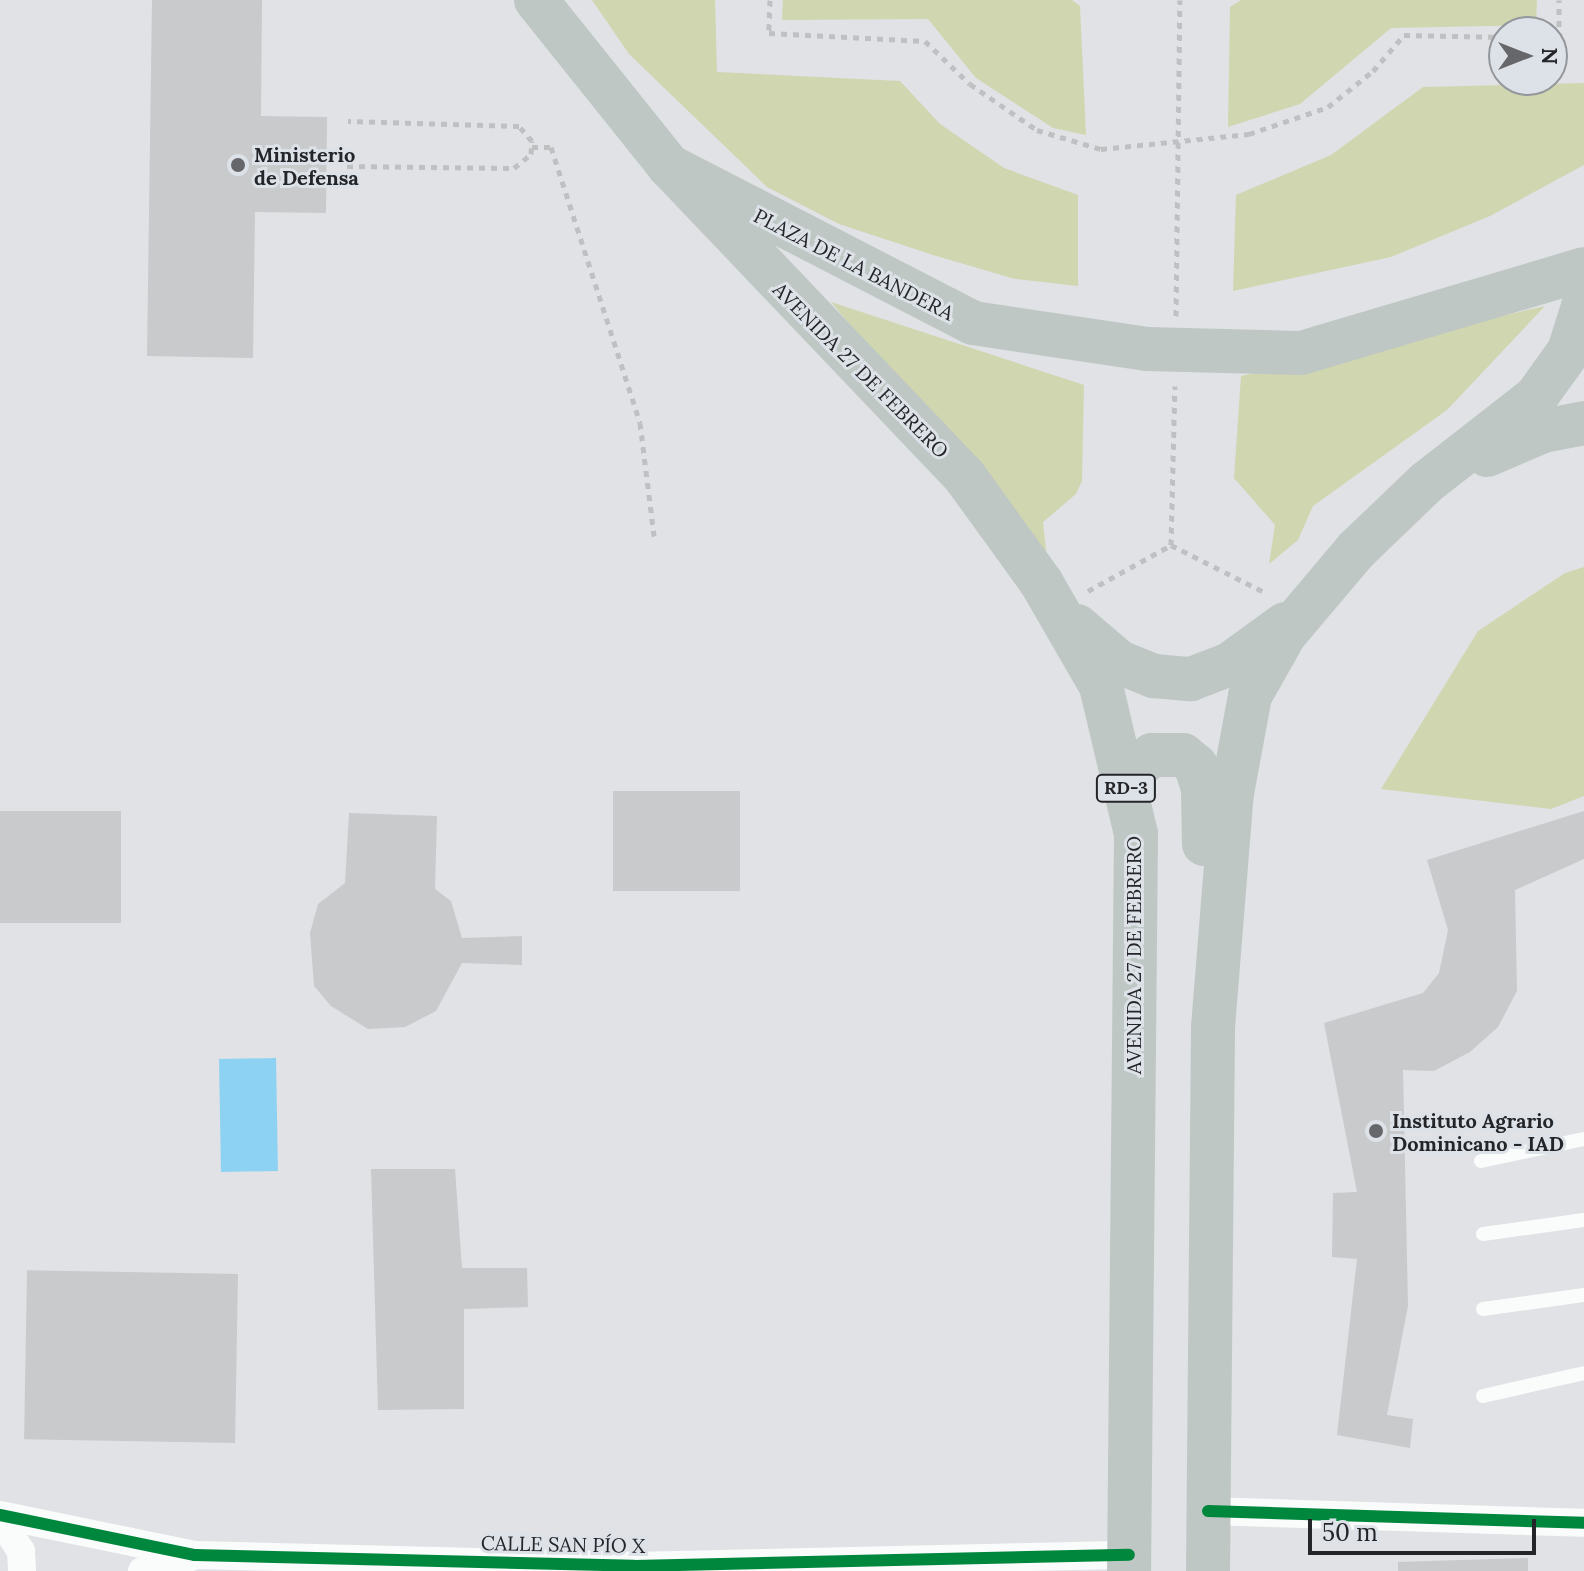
<!DOCTYPE html>
<html>
<head>
<meta charset="utf-8">
<style>
	body { margin:0 }
	#map { position:relative; width:1584px; height:1571px; overflow:hidden; background:#e0e2e5; font-family:Lora,serif }
	div>[style] { position:absolute }
	.green>* { inset:0; background:#d0d6b0 }
	.water>* { inset:0; background:#8ed2f3; transform-origin:0 0 }
	.building>* { inset:0; background:#c8cacc; transform-origin:0 0 }
	.path>* { height:5px; margin-top:-2.5px; transform-origin:0; background:repeating-linear-gradient(90deg,#bfc0c2 0 6px,transparent 0 12px) }
	.service>* { height:14px; margin:-7px; padding:0 7px; transform-origin:7px; border-radius:7px; background:#fafbfb }
	.minor>* { height:28px; margin:-14px; padding:0 14px; transform-origin:14px; border-radius:14px; background:#fafbfb }
	.trunk>* { height:44px; margin:-22px; padding:0 22px; transform-origin:22px; border-radius:22px; background:#bec7c3 }
	.cycleway>* { height:12px; margin:-6px; padding:0 6px; transform-origin:6px; border-radius:6px; background:#00873e }
	.dots>* { width:22px; height:22px; translate:-50% -50%; box-sizing:border-box; border:4px solid #dde2e8; border-radius:50% }
	span { translate:-50% -50%; white-space:nowrap; text-align:center; line-height:1.15; -webkit-text-stroke:6px #dde2e8; paint-order:stroke }
	.shield-label span { padding:2px 6px; background:#dde2e8; border:2px solid; border-radius:6px; -webkit-text-stroke-width:0 }
	.shield-label { font-size:18px; color:#242528; font-weight:700 }
	.poi-label { font-size:20px; color:#242528; font-weight:700 }
	.left { translate:0 -50%; text-align:left }
	.street-label { font-size:20px; color:#242528 }
	.north { position:absolute; left:1488px; top:16px; width:80px; height:80px; box-sizing:border-box; background:#dde2e8; border:2px solid #93969b; border-radius:50%; rotate:90deg; font-size:22px; font-weight:700; line-height:32px; text-align:center; color:#242528 }
	.north::after { content:''; display:block; margin:auto; width:28px; height:36px; background:#66676a; clip-path:polygon(50% 0,100% 100%,50% 72%,0 100%) }
	.scale { position:absolute; left:1308px; top:1519px; width:228px; height:36px; box-sizing:border-box; border:4px solid #242528; border-top:0; padding-left:10px; font-size:24px; line-height:28px; white-space:nowrap; color:#242528; -webkit-text-stroke:6px #dde2e8; paint-order:stroke }
</style>
</head>
<body>
<div id="map">
	<div class="green">
		<div style="clip-path:polygon(592px 0,715px 0,717px 72px,900px 81px,940px 124px,1004px 168px,1078px 195px,1078px 286px,1015px 279px,933px 255px,839px 224px,767px 187px,629px 54px)"></div>
		<div style="clip-path:polygon(783px 0,1072px 0,1080px 6px,1086px 135px,1053px 128px,976px 78px,928px 19px,782px 20px)"></div>
		<div style="clip-path:polygon(1241px 0,1537px 0,1536px 25px,1391px 28px,1300px 104px,1228px 127px,1230px 7px)"></div>
		<div style="clip-path:polygon(1584px 83px,1584px 165px,1490px 216px,1391px 257px,1233px 291px,1236px 195px,1331px 155px,1423px 87px)"></div>
		<div style="clip-path:polygon(831px 302px,1084px 385px,1082px 481px,1076px 494px,1043px 522px,1047px 559px)"></div>
		<div style="clip-path:polygon(1545px 306px,1447px 410px,1313px 506px,1298px 540px,1269px 564px,1275px 525px,1234px 478px,1241px 376px)"></div>
		<div style="clip-path:polygon(1584px 567px,1584px 796px,1551px 809px,1381px 789px,1478px 631px,1565px 573px)"></div>
	</div>
	<div class="water">
		<div style="left:276px;top:1058px;width:113px;height:57px;rotate:89deg"></div>
	</div>
	<div class="building">
		<div style="clip-path:polygon(152px 0,262px 0,261px 116px,327px 117px,326px 213px,255px 212px,253px 358px,147px 356px)"></div>
		<div style="left:613px;top:791px;width:127px;height:100px"></div>
		<div style="left:0;top:811px;width:121px;height:112px"></div>
		<div style="clip-path:polygon(1584px 811px,1584px 859px,1515px 890px,1517px 991px,1498px 1027px,1470px 1052px,1434px 1071px,1403px 1070px,1408px 1306px,1387px 1415px,1413px 1419px,1410px 1448px,1337px 1435px,1357px 1259px,1332px 1257px,1333px 1193px,1357px 1192px,1324px 1023px,1423px 993px,1439px 973px,1448px 930px,1427px 860px)"></div>
		<div style="clip-path:polygon(349px 813px,437px 816px,435px 889px,451px 901px,462px 938px,522px 936px,522px 965px,462px 963px,436px 1011px,405px 1027px,368px 1029px,331px 1006px,314px 986px,310px 933px,318px 904px,345px 883px)"></div>
		<div style="clip-path:polygon(371px 1169px,455px 1169px,462px 1268px,527px 1268px,528px 1307px,464px 1309px,464px 1409px,378px 1410px)"></div>
		<div style="left:238px;top:1274px;width:169px;height:211px;rotate:91deg"></div>
		<div style="clip-path:polygon(1528px 1558px,1528px 1571px,1398px 1571px,1398px 1562px)"></div>
	</div>
	<div class="path">
		<div style="left:770px;top:0;width:33px;rotate:92deg"></div>
		<div style="left:769px;top:33px;width:156px;rotate:2.9deg"></div>
		<div style="left:925px;top:41px;width:62px;rotate:43.7deg"></div>
		<div style="left:970px;top:84px;width:81px;rotate:34.5deg"></div>
		<div style="left:1037px;top:130px;width:67px;rotate:16.5deg"></div>
		<div style="left:1101px;top:149px;width:149px;rotate:-5.8deg"></div>
		<div style="left:1249px;top:134px;width:83px;rotate:-18.9deg"></div>
		<div style="left:1328px;top:107px;width:58px;rotate:-38.7deg"></div>
		<div style="left:1373px;top:71px;width:48px;rotate:-49.3deg"></div>
		<div style="left:1404px;top:35px;width:100px;rotate:1.1deg"></div>
		<div style="left:1552px;top:38px;width:7px"></div>
		<div style="left:1559px;top:38px;width:38px;rotate:-90deg"></div>
		<div style="left:532px;top:147px;width:19px"></div>
		<div style="left:551px;top:147px;width:290px;rotate:72.1deg"></div>
		<div style="left:640px;top:423px;width:114px;rotate:82.9deg"></div>
		<div style="left:347px;top:166px;width:167px;rotate:0.7deg"></div>
		<div style="left:514px;top:168px;width:22px;rotate:-39deg"></div>
		<div style="left:531px;top:154px;width:13px;rotate:-86deg"></div>
		<div style="left:532px;top:141px;width:20px;rotate:-131deg"></div>
		<div style="left:519px;top:126px;width:171px;rotate:-178.3deg"></div>
		<div style="left:1176px;top:316px;width:316px;rotate:-89.3deg"></div>
		<div style="left:1171px;top:545px;width:159px;rotate:-88.6deg"></div>
		<div style="left:1171px;top:545px;width:106px;rotate:26.8deg"></div>
		<div style="left:1088px;top:591px;width:95px;rotate:-29deg"></div>
	</div>
	<div class="service">
		<div style="left:1481px;top:1161px;width:105px;rotate:-12.1deg"></div>
		<div style="left:1483px;top:1234px;width:102px;rotate:-7.9deg"></div>
		<div style="left:1483px;top:1309px;width:102px;rotate:-7.9deg"></div>
		<div style="left:1483px;top:1396px;width:104px;rotate:-12.8deg"></div>
	</div>
	<div class="minor">
		<div style="left:1208px;top:1511px;width:376px;rotate:1.8deg"></div>
		<div style="left:0;top:1515px;width:199px;rotate:11.6deg"></div>
		<div style="left:195px;top:1555px;width:439px;rotate:1.4deg"></div>
		<div style="left:634px;top:1566px;width:495px;rotate:-1.3deg"></div>
		<div style="left:0;top:1519px;width:38px;rotate:57deg"></div>
		<div style="left:21px;top:1551px;width:20px;rotate:87deg"></div>
		<div style="left:142px;top:1571px;width:51px;rotate:-15.9deg"></div>
	</div>
	<div class="trunk">
		<div style="left:536px;top:0;width:213px;rotate:51.3deg"></div>
		<div style="left:669px;top:166px;width:342px;rotate:27.3deg"></div>
		<div style="left:973px;top:323px;width:176px;rotate:8.5deg"></div>
		<div style="left:1147px;top:349px;width:154px;rotate:1.5deg"></div>
		<div style="left:1301px;top:353px;width:295px;rotate:-16.5deg"></div>
		<div style="left:669px;top:166px;width:429px;rotate:46.4deg"></div>
		<div style="left:965px;top:477px;width:130px;rotate:54.1deg"></div>
		<div style="left:1041px;top:582px;width:120px;rotate:60deg"></div>
		<div style="left:1101px;top:686px;width:152px;rotate:76.7deg"></div>
		<div style="left:1136px;top:834px;width:737px;rotate:90.54deg"></div>
		<div style="left:1487px;top:455px;width:61px;rotate:-23.2deg"></div>
		<div style="left:1543px;top:431px;width:42px;rotate:-11deg"></div>
		<div style="left:1077px;top:626px;width:55px;rotate:40.6deg"></div>
		<div style="left:1119px;top:662px;width:38px;rotate:22deg"></div>
		<div style="left:1154px;top:676px;width:37px;rotate:5deg"></div>
		<div style="left:1191px;top:679px;width:42px;rotate:-21deg"></div>
		<div style="left:1230px;top:664px;width:68px;rotate:-36deg"></div>
		<div style="left:1126px;top:790px;width:24px;rotate:-66deg"></div>
		<div style="left:1136px;top:768px;width:21px;rotate:-39deg"></div>
		<div style="left:1152px;top:755px;width:31px"></div>
		<div style="left:1183px;top:755px;width:17px;rotate:40deg"></div>
		<div style="left:1196px;top:766px;width:24px;rotate:73deg"></div>
		<div style="left:1203px;top:789px;width:55px;rotate:89deg"></div>
		<div style="left:1208px;top:1571px;width:544px;rotate:-89.47deg"></div>
		<div style="left:1213px;top:1027px;width:235px;rotate:-85.4deg"></div>
		<div style="left:1232px;top:793px;width:99px;rotate:-79.5deg"></div>
		<div style="left:1250px;top:696px;width:71px;rotate:-60.6deg"></div>
		<div style="left:1285px;top:634px;width:110px;rotate:-49.8deg"></div>
		<div style="left:1356px;top:550px;width:98px;rotate:-43.8deg"></div>
		<div style="left:1427px;top:482px;width:138px;rotate:-37.9deg"></div>
		<div style="left:1536px;top:397px;width:57px;rotate:-54.3deg"></div>
		<div style="left:1569px;top:351px;width:50px;rotate:-72.6deg"></div>
	</div>
	<div class="cycleway">
		<div style="left:1208px;top:1511px;width:376px;rotate:1.8deg"></div>
		<div style="left:0;top:1515px;width:199px;rotate:11.6deg"></div>
		<div style="left:195px;top:1555px;width:439px;rotate:1.4deg"></div>
		<div style="left:634px;top:1566px;width:495px;rotate:-1.3deg"></div>
	</div>
	<div class="dots">
		<div style="left:238px;top:165px;background:#66676a"></div>
		<div style="left:1376px;top:1131px;background:#66676a"></div>
	</div>
	<div class="shield-label">
		<span style="left:1126px;top:788px">RD-3</span>
	</div>
	<div class="poi-label">
		<span class="left" style="left:254px;top:166px">Ministerio<br>de Defensa</span>
		<span class="left" style="left:1392px;top:1132px">Instituto Agrario<br>Dominicano - IAD</span>
	</div>
	<div class="street-label">
		<span style="left:854px;top:264px;rotate:27deg">PLAZA DE LA BANDERA</span>
		<span style="left:861px;top:370px;rotate:45deg">AVENIDA 27 DE FEBRERO</span>
		<span style="left:1133px;top:955px;rotate:-90deg">AVENIDA 27 DE FEBRERO</span>
		<span style="left:563px;top:1544px;rotate:1deg">CALLE SAN PÍO X</span>
	</div>
	<div class="north">N</div>
	<div class="scale">50 m</div>
</div>
</body>
</html>
